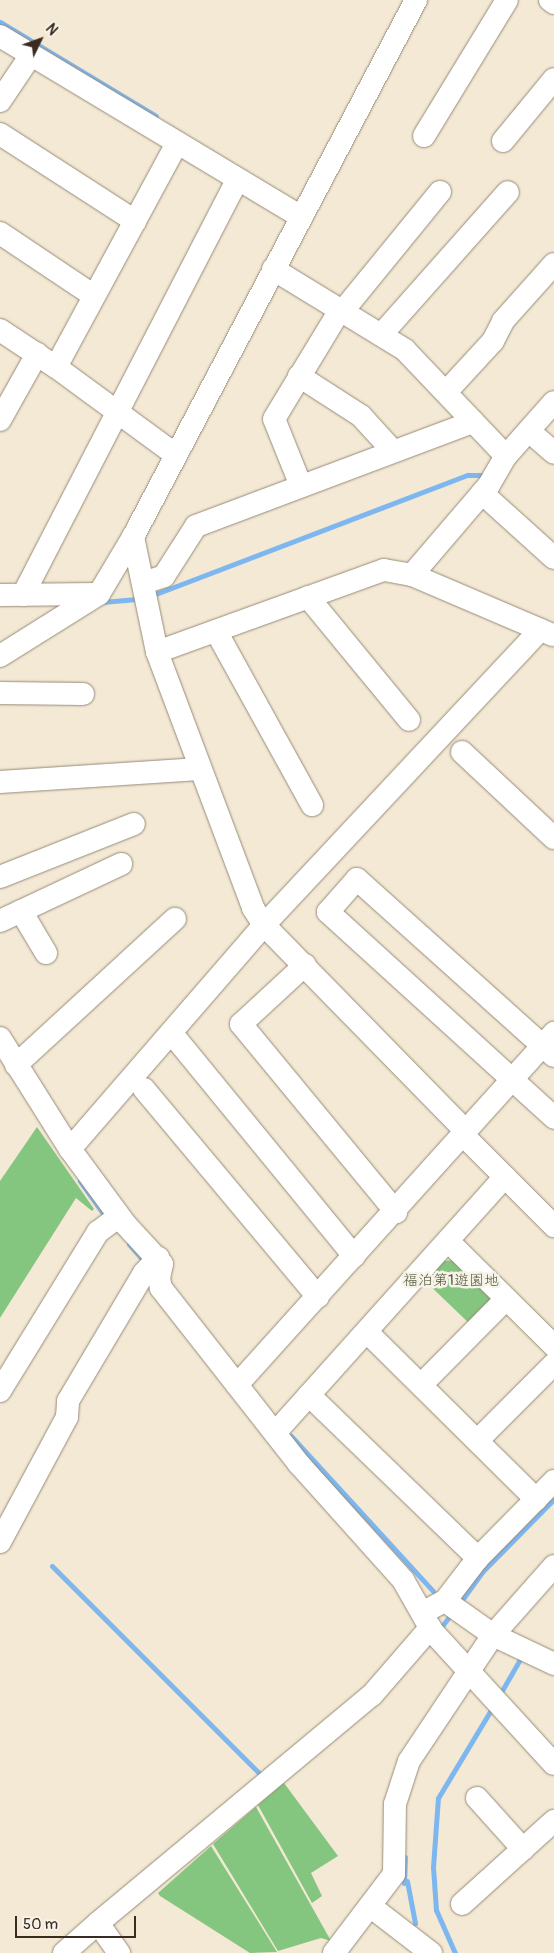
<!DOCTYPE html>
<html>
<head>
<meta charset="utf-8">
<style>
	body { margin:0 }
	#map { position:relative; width:554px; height:1953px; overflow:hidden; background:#f3e9d4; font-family:Pangolin,"Klee One",sans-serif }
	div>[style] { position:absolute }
	.green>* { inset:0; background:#84c67f }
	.stream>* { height:5px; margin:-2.5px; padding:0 2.5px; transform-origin:2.5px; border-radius:2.5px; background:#7eb7ef }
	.roads { filter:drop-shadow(0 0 1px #978a79) drop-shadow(0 0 1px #978a79) }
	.minor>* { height:22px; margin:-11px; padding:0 11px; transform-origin:11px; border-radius:11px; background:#fff }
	span { translate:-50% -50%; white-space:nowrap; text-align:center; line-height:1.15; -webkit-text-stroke:5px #f7f3e8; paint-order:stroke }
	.park-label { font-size:15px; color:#51593b }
	.north { position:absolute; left:15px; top:15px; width:50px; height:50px; -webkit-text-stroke:4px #f7f3e8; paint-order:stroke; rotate:48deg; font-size:14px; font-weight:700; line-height:20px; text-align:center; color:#3b2a1e }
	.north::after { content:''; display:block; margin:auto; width:18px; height:22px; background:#3b2a1e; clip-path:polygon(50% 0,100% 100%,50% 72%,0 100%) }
	.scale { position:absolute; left:15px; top:1916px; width:121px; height:22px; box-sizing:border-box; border:2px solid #3b2a1e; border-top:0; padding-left:6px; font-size:15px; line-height:18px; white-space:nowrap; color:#3b2a1e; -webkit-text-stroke:4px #f7f3e8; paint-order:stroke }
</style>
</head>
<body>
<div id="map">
	<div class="green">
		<div style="clip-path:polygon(37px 1127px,94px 1209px,92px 1211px,76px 1198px,0 1318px,0 1181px)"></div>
		<div style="clip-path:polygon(456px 1260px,493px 1298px,472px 1326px,424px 1280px,442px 1261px)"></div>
		<div style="clip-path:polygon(284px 1783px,338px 1856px,311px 1873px,322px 1896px,312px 1903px,258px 1805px)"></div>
		<div style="clip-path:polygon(256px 1807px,331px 1941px,321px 1938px,278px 1951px,213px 1844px)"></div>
		<div style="clip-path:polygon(211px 1846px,277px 1952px,250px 1953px,160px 1896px,158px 1893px)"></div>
	</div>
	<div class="stream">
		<div style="left:0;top:22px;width:182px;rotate:31.1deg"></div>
		<div style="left:153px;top:595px;width:337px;rotate:-20.9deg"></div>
		<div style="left:468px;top:475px;width:21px"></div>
		<div style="left:102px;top:602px;width:38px;rotate:-5deg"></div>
		<div style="left:80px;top:1181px;width:47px;rotate:54.6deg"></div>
		<div style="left:129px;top:1244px;width:18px;rotate:49deg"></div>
		<div style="left:291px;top:1436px;width:210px;rotate:47.5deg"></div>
		<div style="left:52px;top:1566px;width:300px;rotate:45deg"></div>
		<div style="left:459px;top:1604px;width:41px;rotate:-54deg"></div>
		<div style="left:483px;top:1571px;width:101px;rotate:-45.4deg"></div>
		<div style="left:439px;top:1630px;width:21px;rotate:-53deg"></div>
		<div style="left:500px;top:1694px;width:46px;rotate:-60.1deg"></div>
		<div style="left:407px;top:1881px;width:43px;rotate:79.2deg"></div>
		<div style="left:404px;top:1883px;width:26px;rotate:-88deg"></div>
		<div style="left:455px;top:1953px;width:47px;rotate:-113.8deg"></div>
		<div style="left:436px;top:1910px;width:43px;rotate:-94deg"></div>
		<div style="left:433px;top:1867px;width:69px;rotate:-85.9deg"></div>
		<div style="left:438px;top:1798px;width:105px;rotate:-59deg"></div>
	</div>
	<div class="roads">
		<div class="minor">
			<div style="left:550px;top:0;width:5px;rotate:37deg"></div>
			<div style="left:0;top:36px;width:350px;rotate:31deg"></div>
			<div style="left:0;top:101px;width:55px;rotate:-56deg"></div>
			<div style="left:0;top:134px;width:161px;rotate:32.8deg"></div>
			<div style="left:424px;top:136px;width:159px;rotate:-58.6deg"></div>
			<div style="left:503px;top:141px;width:80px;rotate:-50.6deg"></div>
			<div style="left:0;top:233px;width:113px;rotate:33.8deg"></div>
			<div style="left:273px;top:269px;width:155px;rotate:31.5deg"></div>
			<div style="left:405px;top:350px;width:146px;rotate:46.4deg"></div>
			<div style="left:342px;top:312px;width:155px;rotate:-50.8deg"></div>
			<div style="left:0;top:330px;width:67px;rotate:33.5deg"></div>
			<div style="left:56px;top:367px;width:149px;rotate:36.3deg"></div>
			<div style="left:381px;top:335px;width:191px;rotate:-48.4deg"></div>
			<div style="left:56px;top:367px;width:255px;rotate:-61.6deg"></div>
			<div style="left:299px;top:376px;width:74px;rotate:32.8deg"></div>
			<div style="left:361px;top:416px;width:47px;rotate:47.6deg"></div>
			<div style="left:447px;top:391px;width:68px;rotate:-47.4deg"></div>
			<div style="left:493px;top:341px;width:22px;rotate:-63deg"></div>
			<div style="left:503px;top:321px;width:76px;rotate:-48.2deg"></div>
			<div style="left:0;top:420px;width:76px;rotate:-60.7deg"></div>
			<div style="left:529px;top:431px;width:33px;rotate:41deg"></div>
			<div style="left:301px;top:486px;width:72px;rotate:-111.9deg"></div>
			<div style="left:274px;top:419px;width:127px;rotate:-58.8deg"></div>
			<div style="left:482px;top:493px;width:97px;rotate:42.1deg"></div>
			<div style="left:133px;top:537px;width:117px;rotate:78.2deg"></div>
			<div style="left:157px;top:652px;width:273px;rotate:69.4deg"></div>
			<div style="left:253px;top:908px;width:20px;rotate:57deg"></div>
			<div style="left:264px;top:925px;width:289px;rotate:45.6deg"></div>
			<div style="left:412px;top:575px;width:118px;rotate:-49.5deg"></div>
			<div style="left:489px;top:485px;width:34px;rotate:-60deg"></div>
			<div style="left:506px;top:456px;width:72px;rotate:-48.4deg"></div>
			<div style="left:143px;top:583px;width:22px;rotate:-18deg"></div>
			<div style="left:164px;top:576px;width:59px;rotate:-57.4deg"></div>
			<div style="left:196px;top:526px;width:296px;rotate:-20.6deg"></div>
			<div style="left:0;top:595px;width:98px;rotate:-0.6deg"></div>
			<div style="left:23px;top:595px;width:468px;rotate:-62.7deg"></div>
			<div style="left:308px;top:597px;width:159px;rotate:50.6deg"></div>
			<div style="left:216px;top:631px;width:199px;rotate:61.1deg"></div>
			<div style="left:157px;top:652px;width:241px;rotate:-19.9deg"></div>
			<div style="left:384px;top:570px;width:28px;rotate:10deg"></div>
			<div style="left:412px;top:575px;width:153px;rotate:23.1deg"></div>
			<div style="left:0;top:656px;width:117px;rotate:-32.1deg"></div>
			<div style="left:99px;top:594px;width:66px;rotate:-59.2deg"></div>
			<div style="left:133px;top:537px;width:607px;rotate:-62.21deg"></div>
			<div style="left:0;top:693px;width:83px;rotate:0.7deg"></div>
			<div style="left:462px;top:752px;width:126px;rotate:43.1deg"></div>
			<div style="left:0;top:782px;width:200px;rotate:-3.7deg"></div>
			<div style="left:0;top:877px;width:144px;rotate:-21.6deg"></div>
			<div style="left:21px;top:911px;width:49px;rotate:59.2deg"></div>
			<div style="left:0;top:921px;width:134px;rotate:-25.2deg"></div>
			<div style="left:305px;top:965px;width:87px;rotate:137.3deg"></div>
			<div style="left:241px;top:1024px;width:244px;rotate:50.5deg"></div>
			<div style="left:0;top:1038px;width:131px;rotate:57.8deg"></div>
			<div style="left:70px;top:1149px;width:94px;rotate:53.6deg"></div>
			<div style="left:126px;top:1225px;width:53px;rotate:47.3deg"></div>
			<div style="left:162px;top:1264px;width:14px;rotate:102deg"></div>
			<div style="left:159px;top:1278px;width:10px;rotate:79deg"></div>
			<div style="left:161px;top:1288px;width:224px;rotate:51.9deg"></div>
			<div style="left:299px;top:1464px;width:156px;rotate:48.1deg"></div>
			<div style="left:403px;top:1580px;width:59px;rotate:60.4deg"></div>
			<div style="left:432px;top:1631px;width:180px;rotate:47.5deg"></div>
			<div style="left:178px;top:1041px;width:278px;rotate:50.7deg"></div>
			<div style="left:554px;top:1056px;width:265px;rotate:-138.1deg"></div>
			<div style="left:357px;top:879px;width:44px;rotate:131.3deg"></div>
			<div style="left:328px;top:912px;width:306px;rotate:42.3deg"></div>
			<div style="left:16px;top:1065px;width:216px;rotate:-42.6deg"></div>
			<div style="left:144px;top:1089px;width:271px;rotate:50.1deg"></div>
			<div style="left:463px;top:1135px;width:129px;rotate:45deg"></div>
			<div style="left:70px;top:1149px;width:296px;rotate:-49.1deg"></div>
			<div style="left:264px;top:925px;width:404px;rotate:-46.9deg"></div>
			<div style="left:448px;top:1241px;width:149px;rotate:44.7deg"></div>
			<div style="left:367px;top:1332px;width:238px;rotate:44.7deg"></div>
			<div style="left:237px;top:1385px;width:474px;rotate:-48deg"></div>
			<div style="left:421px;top:1385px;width:121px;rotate:-45.3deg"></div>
			<div style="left:0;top:1391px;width:187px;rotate:-58.4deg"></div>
			<div style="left:98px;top:1232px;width:26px;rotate:-37deg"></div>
			<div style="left:309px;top:1395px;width:235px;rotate:44deg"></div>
			<div style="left:275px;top:1433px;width:344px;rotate:-48.1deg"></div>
			<div style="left:478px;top:1440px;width:107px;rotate:-45deg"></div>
			<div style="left:0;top:1542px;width:142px;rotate:-61.8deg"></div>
			<div style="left:67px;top:1417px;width:16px;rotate:-86deg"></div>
			<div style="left:68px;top:1401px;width:149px;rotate:-59.3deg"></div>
			<div style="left:144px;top:1273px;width:21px;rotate:-47deg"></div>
			<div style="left:445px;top:1601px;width:59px;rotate:35.3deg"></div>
			<div style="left:493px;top:1635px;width:68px;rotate:25.4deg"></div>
			<div style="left:422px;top:1613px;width:26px;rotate:-28deg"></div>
			<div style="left:445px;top:1601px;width:54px;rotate:-52.5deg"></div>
			<div style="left:478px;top:1558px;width:108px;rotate:-45.4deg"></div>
			<div style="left:477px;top:1798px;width:69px;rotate:48deg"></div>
			<div style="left:462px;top:1904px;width:124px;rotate:-42.1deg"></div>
			<div style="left:370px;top:1906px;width:77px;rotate:37.6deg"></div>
			<div style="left:98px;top:1923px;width:356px;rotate:-39.8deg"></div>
			<div style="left:372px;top:1695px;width:89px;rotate:-49.1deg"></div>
			<div style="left:64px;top:1953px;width:45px;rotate:-41.4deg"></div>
			<div style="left:98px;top:1923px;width:37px;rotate:55deg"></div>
			<div style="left:334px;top:1953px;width:99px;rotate:-52.8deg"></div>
			<div style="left:394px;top:1874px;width:70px;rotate:-89.2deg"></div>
			<div style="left:395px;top:1804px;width:45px;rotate:-72deg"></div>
			<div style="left:409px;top:1761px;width:151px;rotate:-56.3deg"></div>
			<div style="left:493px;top:1635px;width:92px;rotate:-48.5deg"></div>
		</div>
	</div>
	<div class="park-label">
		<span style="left:451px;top:1281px">福泊第1遊園地</span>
	</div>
	<div class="north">N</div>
	<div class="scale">50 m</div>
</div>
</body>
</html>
